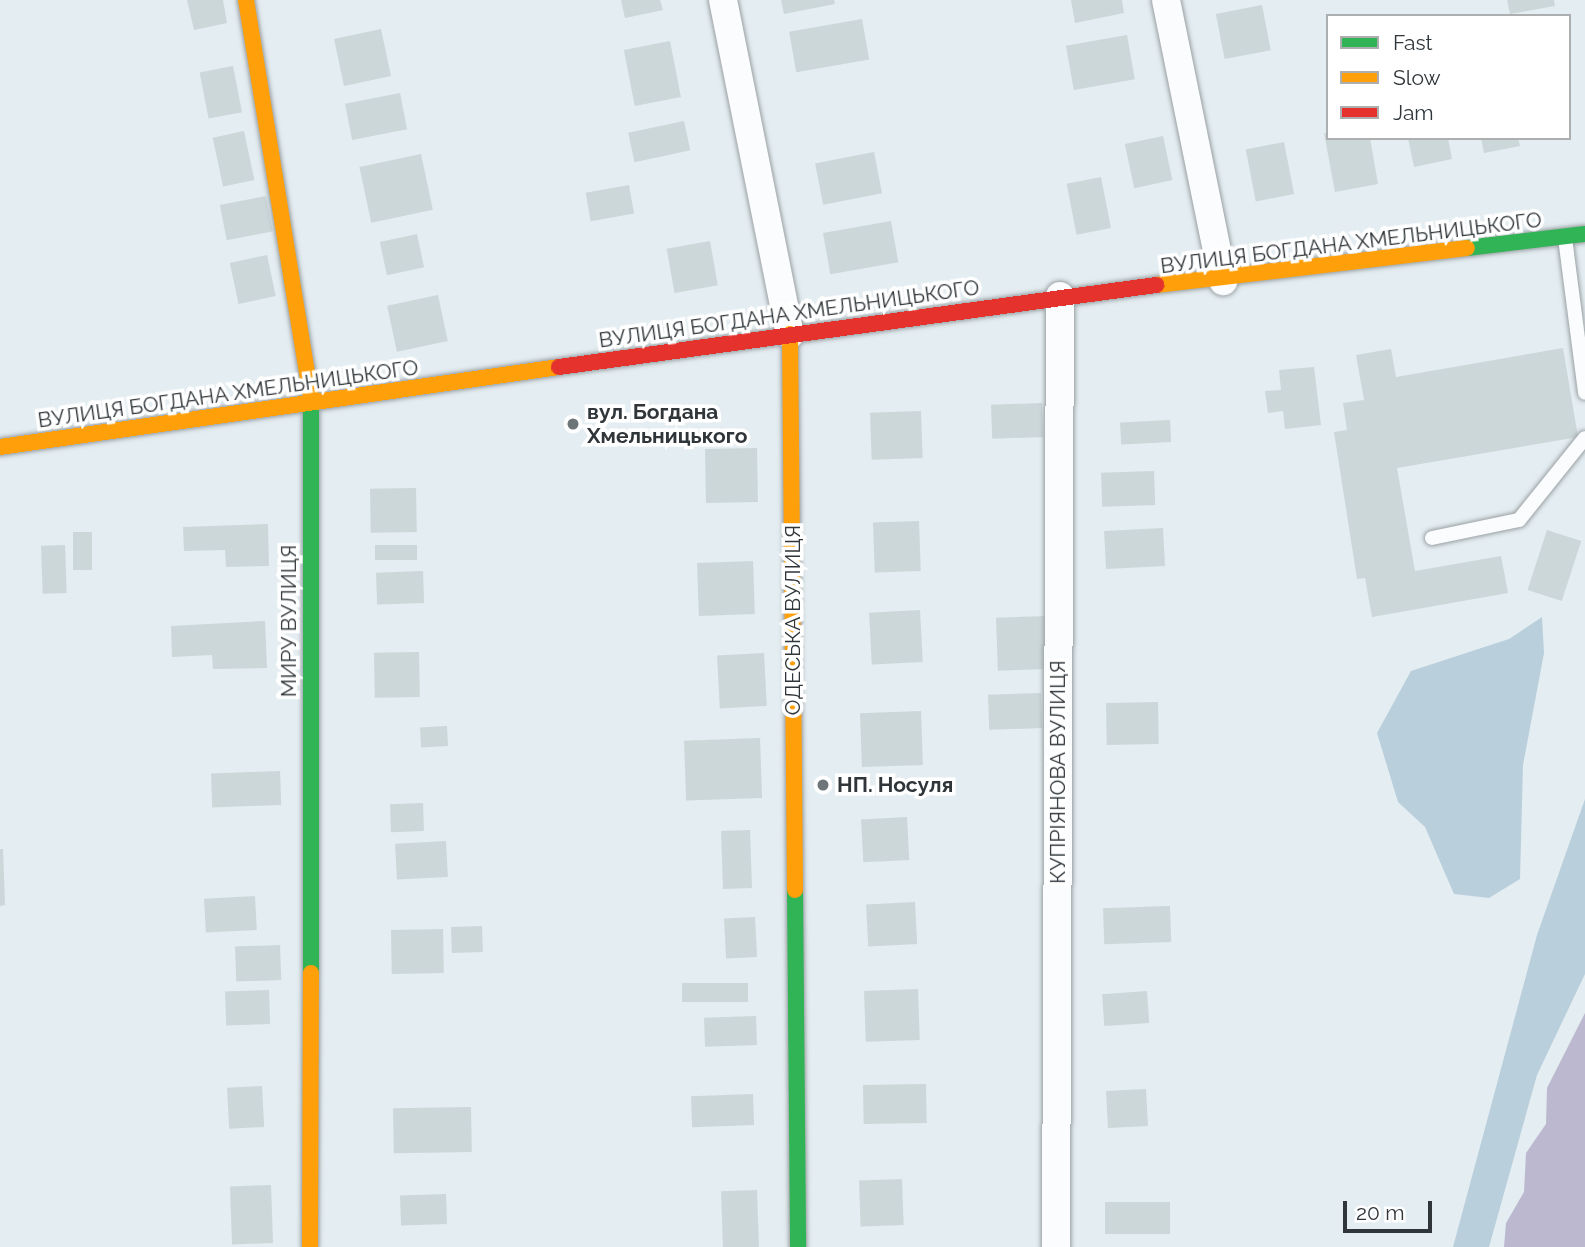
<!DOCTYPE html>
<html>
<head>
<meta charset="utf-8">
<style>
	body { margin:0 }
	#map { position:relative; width:1585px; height:1247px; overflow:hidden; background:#e4edf1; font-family:Raleway,sans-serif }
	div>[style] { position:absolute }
	.forest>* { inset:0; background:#b9cfdc }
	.water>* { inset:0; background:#bcb8cf }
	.building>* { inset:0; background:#cbd7d9; transform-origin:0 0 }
	.roads { filter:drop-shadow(0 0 2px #9aa1a4) drop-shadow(0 0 2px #9aa1a4) }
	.lane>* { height:14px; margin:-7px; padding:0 7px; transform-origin:7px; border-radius:7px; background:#fbfcfd }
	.street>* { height:28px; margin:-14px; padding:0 14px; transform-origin:14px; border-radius:14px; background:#fbfcfd }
	.fast>* { height:16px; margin:-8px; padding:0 8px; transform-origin:8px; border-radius:8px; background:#30b455 }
	.slow>* { height:16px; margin:-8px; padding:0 8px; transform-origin:8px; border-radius:8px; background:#ff9f0a }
	.jam>* { height:16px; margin:-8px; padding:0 8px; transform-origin:8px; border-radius:8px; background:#e5322d }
	.dots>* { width:19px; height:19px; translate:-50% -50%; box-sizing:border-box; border:4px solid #fff; border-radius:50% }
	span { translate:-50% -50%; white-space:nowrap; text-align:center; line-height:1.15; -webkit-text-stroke:7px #fff; paint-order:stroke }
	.street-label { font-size:21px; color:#2f3539 }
	.poi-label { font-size:21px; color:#2f3539; font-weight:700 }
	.left { translate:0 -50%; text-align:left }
	.legend { position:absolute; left:1326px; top:14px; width:245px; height:126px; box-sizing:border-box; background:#fff; border:2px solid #acaeb0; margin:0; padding:9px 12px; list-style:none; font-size:21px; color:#2f3539 }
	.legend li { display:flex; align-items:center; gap:14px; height:35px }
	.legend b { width:35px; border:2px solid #acaeb0 }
	.scale { position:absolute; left:1343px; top:1201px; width:89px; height:32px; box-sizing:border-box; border:4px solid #2f3539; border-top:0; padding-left:9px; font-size:21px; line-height:24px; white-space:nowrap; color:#2f3539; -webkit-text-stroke:5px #fff; paint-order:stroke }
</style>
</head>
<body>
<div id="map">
	<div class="forest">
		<div style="clip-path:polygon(1542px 617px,1544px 653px,1523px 765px,1520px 879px,1489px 898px,1454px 894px,1425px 827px,1398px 802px,1377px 733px,1411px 671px,1509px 639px)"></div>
		<div style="clip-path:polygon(1585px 799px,1585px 974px,1537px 1075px,1489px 1247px,1453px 1247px,1537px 935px)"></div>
	</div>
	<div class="water">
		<div style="clip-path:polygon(1585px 1013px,1585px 1247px,1504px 1247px,1506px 1223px,1524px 1192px,1526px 1153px,1546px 1124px,1547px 1088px)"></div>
	</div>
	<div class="building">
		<div style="clip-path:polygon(187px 0,223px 0,227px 23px,194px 30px)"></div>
		<div style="clip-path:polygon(621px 0,660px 0,663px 10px,625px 18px)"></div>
		<div style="clip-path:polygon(781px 0,834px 0,835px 4px,784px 14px)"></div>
		<div style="clip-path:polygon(1071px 0,1122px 0,1124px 13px,1075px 23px)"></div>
		<div style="clip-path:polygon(1507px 0,1554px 0,1555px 6px,1510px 14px)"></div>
		<div style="left:1262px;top:5px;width:46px;height:47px;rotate:79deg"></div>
		<div style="left:862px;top:19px;width:41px;height:74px;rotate:80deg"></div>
		<div style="left:381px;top:29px;width:48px;height:48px;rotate:78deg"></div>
		<div style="left:1127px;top:35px;width:45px;height:62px;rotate:80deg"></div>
		<div style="left:670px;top:41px;width:57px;height:47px;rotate:79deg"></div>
		<div style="left:233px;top:66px;width:47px;height:34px;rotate:79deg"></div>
		<div style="left:400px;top:93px;width:37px;height:56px;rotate:79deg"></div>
		<div style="left:684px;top:121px;width:30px;height:57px;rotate:78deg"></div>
		<div style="left:244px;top:131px;width:50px;height:32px;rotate:78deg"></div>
		<div style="clip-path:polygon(1324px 133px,1370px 138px,1378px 184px,1335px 192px)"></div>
		<div style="left:1163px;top:136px;width:45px;height:39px;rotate:78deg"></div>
		<div style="clip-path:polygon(1408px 138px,1448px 138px,1452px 159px,1414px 167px)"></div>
		<div style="clip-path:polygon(1481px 138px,1518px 138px,1520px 146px,1484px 153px)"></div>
		<div style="left:1284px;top:142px;width:53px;height:39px;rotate:79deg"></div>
		<div style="left:874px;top:152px;width:42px;height:60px;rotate:79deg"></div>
		<div style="left:421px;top:154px;width:57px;height:63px;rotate:78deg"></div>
		<div style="left:1101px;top:177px;width:52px;height:35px;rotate:79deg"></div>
		<div style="left:629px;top:185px;width:29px;height:44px;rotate:80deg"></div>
		<div style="left:266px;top:196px;width:36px;height:47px;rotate:79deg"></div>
		<div style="left:891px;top:221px;width:42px;height:69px;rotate:80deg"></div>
		<div style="left:417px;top:234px;width:34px;height:38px;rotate:78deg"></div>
		<div style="left:710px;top:241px;width:45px;height:44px;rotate:80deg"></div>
		<div style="left:267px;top:255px;width:42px;height:38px;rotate:78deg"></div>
		<div style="left:438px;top:295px;width:47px;height:52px;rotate:78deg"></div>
		<div style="clip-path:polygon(1563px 348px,1578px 437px,1397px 468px,1415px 571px,1501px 556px,1508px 593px,1372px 617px,1365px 578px,1357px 579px,1334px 432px,1347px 430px,1343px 403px,1364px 400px,1356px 355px,1391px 349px,1396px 377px)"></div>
		<div style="clip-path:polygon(1314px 367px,1321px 425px,1285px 429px,1283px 411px,1268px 413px,1265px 391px,1281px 390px,1279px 370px)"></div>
		<div style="left:1042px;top:403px;width:34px;height:51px;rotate:88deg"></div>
		<div style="left:921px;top:411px;width:47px;height:51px;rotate:88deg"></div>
		<div style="left:1170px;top:420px;width:22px;height:50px;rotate:87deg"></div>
		<div style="left:757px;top:448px;width:54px;height:52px;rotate:89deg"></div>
		<div style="left:1154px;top:471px;width:34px;height:53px;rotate:88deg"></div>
		<div style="left:416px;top:488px;width:44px;height:46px;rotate:89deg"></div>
		<div style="left:919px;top:521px;width:50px;height:46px;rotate:88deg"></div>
		<div style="clip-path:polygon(268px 524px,269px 566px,226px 567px,225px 550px,184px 551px,183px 527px)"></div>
		<div style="left:1163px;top:528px;width:38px;height:59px;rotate:87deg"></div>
		<div style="left:1547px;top:530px;width:36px;height:63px;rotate:18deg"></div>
		<div style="left:73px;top:532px;width:19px;height:38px"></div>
		<div style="left:65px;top:545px;width:48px;height:24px;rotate:88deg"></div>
		<div style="left:417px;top:545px;width:15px;height:42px;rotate:90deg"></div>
		<div style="left:753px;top:561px;width:53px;height:56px;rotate:88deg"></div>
		<div style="left:423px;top:571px;width:32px;height:47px;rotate:88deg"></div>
		<div style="left:920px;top:610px;width:52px;height:51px;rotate:87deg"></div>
		<div style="left:1047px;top:616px;width:53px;height:51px;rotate:88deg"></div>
		<div style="clip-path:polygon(265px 621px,267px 668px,213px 669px,212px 655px,172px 657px,171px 626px)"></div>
		<div style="left:419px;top:652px;width:45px;height:45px;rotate:89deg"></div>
		<div style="left:764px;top:653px;width:53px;height:47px;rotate:87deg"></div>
		<div style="left:1041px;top:693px;width:35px;height:53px;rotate:88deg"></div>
		<div style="left:1158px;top:702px;width:42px;height:52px;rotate:89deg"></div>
		<div style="left:921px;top:711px;width:54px;height:61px;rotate:88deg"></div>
		<div style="left:447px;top:726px;width:20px;height:27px;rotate:87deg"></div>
		<div style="left:760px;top:738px;width:60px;height:76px;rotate:88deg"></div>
		<div style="left:280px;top:771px;width:34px;height:69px;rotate:88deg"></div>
		<div style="left:423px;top:803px;width:28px;height:33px;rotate:88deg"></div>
		<div style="left:907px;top:817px;width:43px;height:46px;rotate:87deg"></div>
		<div style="left:750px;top:830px;width:58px;height:29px;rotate:88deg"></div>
		<div style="left:446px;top:841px;width:36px;height:51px;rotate:87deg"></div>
		<div style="clip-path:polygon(0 849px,3px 849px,5px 905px,0 906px)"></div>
		<div style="left:255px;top:896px;width:34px;height:51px;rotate:87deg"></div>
		<div style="left:915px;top:902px;width:42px;height:49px;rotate:87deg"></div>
		<div style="left:1170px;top:906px;width:36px;height:67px;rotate:88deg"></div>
		<div style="left:755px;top:917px;width:40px;height:31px;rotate:87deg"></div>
		<div style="left:482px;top:926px;width:26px;height:31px;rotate:88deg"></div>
		<div style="left:443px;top:929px;width:44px;height:52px;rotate:89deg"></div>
		<div style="left:280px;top:945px;width:35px;height:45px;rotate:88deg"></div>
		<div style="left:748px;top:983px;width:19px;height:66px;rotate:90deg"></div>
		<div style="left:918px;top:989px;width:51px;height:54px;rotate:88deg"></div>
		<div style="left:269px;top:990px;width:34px;height:44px;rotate:88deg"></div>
		<div style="left:1147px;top:991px;width:32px;height:45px;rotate:86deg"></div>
		<div style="left:756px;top:1016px;width:29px;height:52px;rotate:88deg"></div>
		<div style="left:926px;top:1084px;width:39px;height:63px;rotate:89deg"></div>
		<div style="left:262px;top:1086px;width:41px;height:35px;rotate:87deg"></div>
		<div style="left:1146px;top:1089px;width:37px;height:40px;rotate:87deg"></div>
		<div style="left:753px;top:1094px;width:31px;height:62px;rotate:88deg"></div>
		<div style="left:471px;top:1107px;width:45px;height:78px;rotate:89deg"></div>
		<div style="left:902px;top:1179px;width:46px;height:43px;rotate:88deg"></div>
		<div style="left:271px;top:1185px;width:58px;height:41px;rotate:88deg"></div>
		<div style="left:757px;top:1190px;width:57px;height:36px;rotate:88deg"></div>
		<div style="left:446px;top:1194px;width:30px;height:46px;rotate:88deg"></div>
		<div style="left:1170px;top:1202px;width:32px;height:65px;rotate:90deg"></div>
	</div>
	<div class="roads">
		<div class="lane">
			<div style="left:1565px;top:238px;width:156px;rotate:82.6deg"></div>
			<div style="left:1432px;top:538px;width:89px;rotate:-11.7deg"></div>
			<div style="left:1519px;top:520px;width:105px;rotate:-51.2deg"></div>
		</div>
		<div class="street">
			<div style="left:723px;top:0;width:341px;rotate:78.7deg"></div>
			<div style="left:1166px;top:0;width:287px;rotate:78.5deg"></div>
			<div style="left:1056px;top:1247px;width:951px;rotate:-89.76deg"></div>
		</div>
		<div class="fast">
			<div style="left:1467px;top:248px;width:119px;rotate:-6.8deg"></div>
			<div style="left:795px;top:890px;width:357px;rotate:89.5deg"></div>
			<div style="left:311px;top:973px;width:577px;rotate:-90deg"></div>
		</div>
		<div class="slow">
			<div style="left:246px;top:0;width:401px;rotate:80.7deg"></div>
			<div style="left:1156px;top:285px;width:313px;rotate:-6.8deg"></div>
			<div style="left:790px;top:334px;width:556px;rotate:89.48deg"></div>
			<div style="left:0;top:447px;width:565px;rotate:-8.14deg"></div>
			<div style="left:310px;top:1247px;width:274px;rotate:-89.8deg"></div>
		</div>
		<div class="jam">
			<div style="left:559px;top:367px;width:603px;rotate:-7.82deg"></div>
		</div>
	</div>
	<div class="dots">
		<div style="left:573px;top:424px;background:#6e7579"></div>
		<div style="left:823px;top:785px;background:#6e7579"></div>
	</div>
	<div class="street-label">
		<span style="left:1351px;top:243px;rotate:-7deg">ВУЛИЦЯ БОГДАНА ХМЕЛЬНИЦЬКОГО</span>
		<span style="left:789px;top:314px;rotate:-8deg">ВУЛИЦЯ БОГДАНА ХМЕЛЬНИЦЬКОГО</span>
		<span style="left:228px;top:394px;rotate:-8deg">ВУЛИЦЯ БОГДАНА ХМЕЛЬНИЦЬКОГО</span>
		<span style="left:793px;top:620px;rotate:-90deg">ОДЕСЬКА ВУЛИЦЯ</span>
		<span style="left:289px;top:621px;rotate:-90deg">МИРУ ВУЛИЦЯ</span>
		<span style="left:1058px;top:772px;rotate:-90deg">КУПРІЯНОВА ВУЛИЦЯ</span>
	</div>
	<div class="poi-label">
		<span class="left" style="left:587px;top:424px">вул. Богдана<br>Хмельницького</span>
		<span class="left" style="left:837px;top:785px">НП. Носуля</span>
	</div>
	<ul class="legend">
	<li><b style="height:9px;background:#30b455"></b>Fast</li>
	<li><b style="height:9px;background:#ff9f0a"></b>Slow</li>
	<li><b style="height:9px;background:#e5322d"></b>Jam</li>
	</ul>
	<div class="scale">20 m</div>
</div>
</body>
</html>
